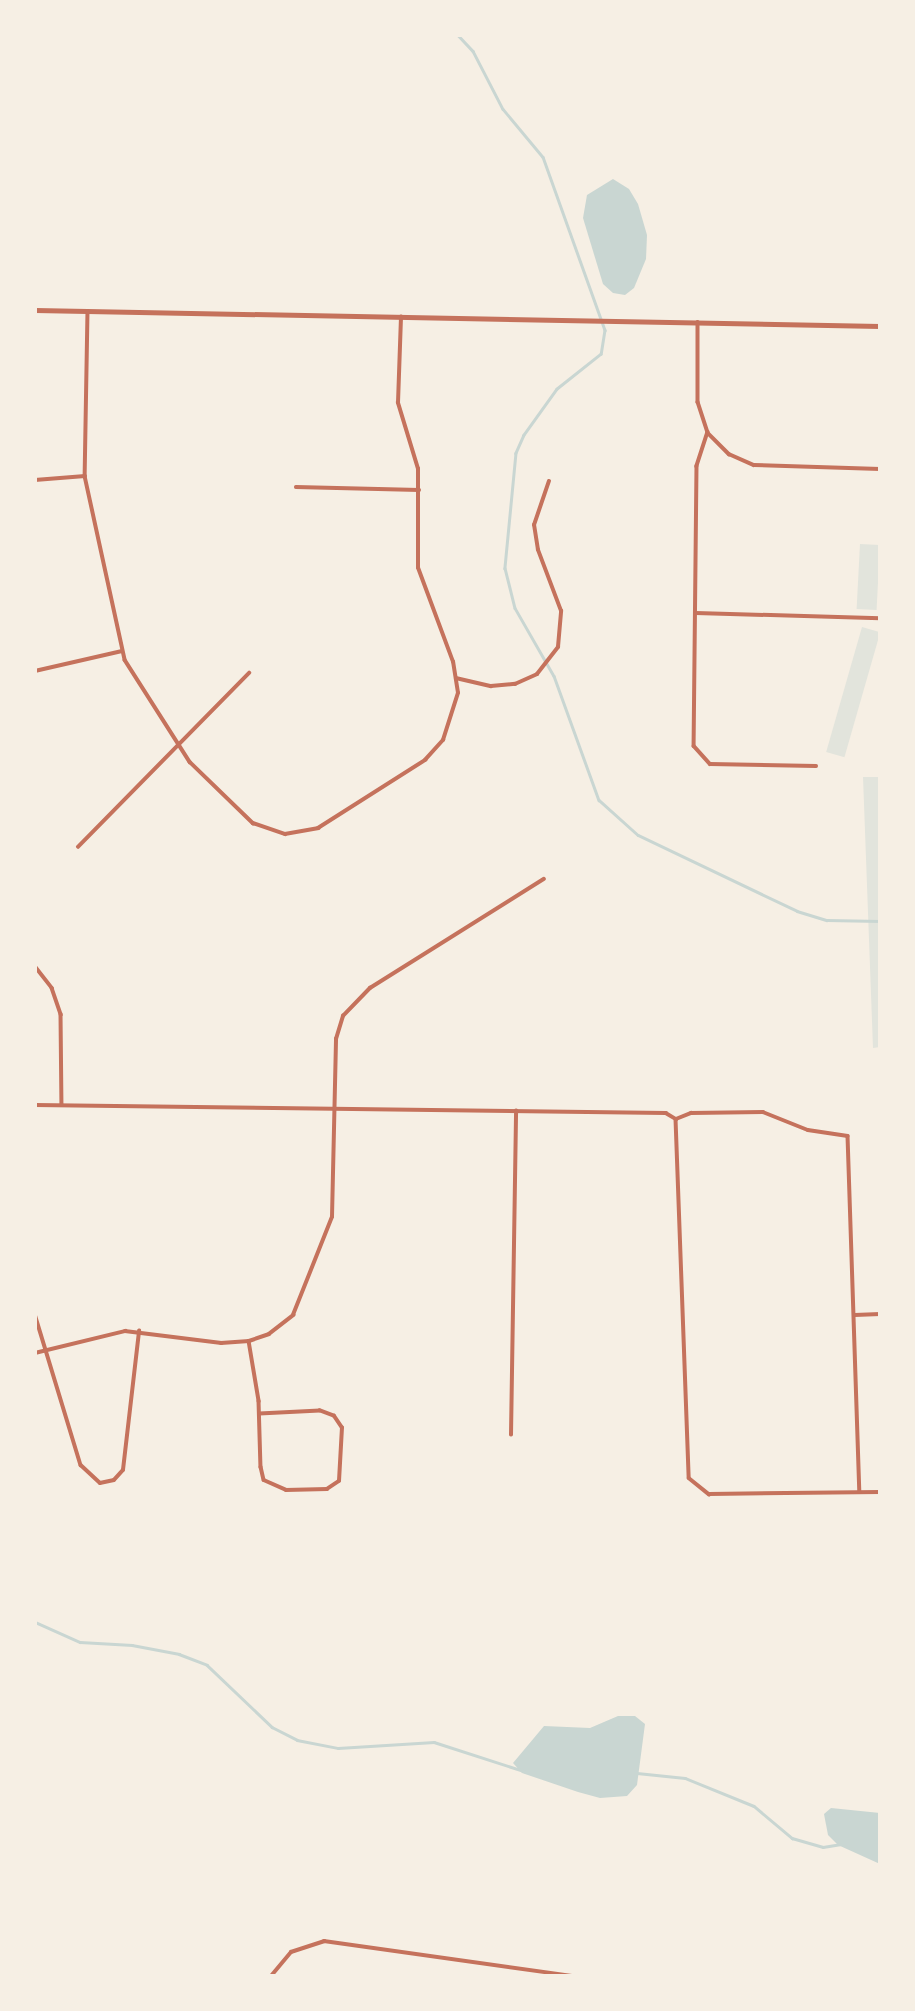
<!DOCTYPE html>
<html>
<head>
<meta charset="utf-8">
<style>
	body { margin:0 }
	#map { position:relative; width:915px; height:2011px; overflow:hidden; background:#f6efe4; font-family:"Noto Sans",sans-serif }
	div>[style] { position:absolute }
	.green>* { inset:0; background:#e2e4dc; transform-origin:0 0 }
	.water>* { inset:0; background:#c9d6d2 }
	.stream>* { height:2.5px; margin:-1.25px; padding:0 1.25px; transform-origin:1.25px; border-radius:1.25px; background:#c9d6d2 }
	.minor>* { height:3.5px; margin:-1.75px; padding:0 1.75px; transform-origin:1.75px; border-radius:1.75px; background:#c5725c }
	.tertiary>* { height:5px; margin:-2.5px; padding:0 2.5px; transform-origin:2.5px; border-radius:2.5px; background:#c5725c }
	span { translate:-50% -50%; white-space:nowrap; text-align:center; line-height:1.15; -webkit-text-stroke:5px #f6efe4; paint-order:stroke }
	.frame { position:absolute; inset:0; border:37px solid #f6efe4; pointer-events:none }
</style>
</head>
<body>
<div id="map">
	<div class="green">
		<div style="left:860px;top:544px;width:20px;height:65px;rotate:3deg"></div>
		<div style="left:862px;top:627px;width:19px;height:130px;rotate:16deg"></div>
		<div style="clip-path:polygon(863px 777px,880px 777px,880px 1047px,873px 1048px)"></div>
	</div>
	<div class="water">
		<div style="clip-path:polygon(613px 179px,629px 189px,638px 204px,647px 235px,646px 259px,634px 288px,625px 295px,613px 293px,603px 284px,583px 218px,587px 195px)"></div>
		<div style="clip-path:polygon(618px 1716px,635px 1716px,645px 1724px,637px 1785px,627px 1796px,600px 1798px,578px 1792px,522px 1773px,513px 1763px,544px 1726px,590px 1728px)"></div>
		<div style="clip-path:polygon(831px 1808px,880px 1813px,880px 1864px,838px 1845px,828px 1835px,824px 1814px)"></div>
	</div>
	<div class="stream">
		<div style="left:458px;top:35px;width:22px;rotate:47deg"></div>
		<div style="left:473px;top:51px;width:65px;rotate:62.7deg"></div>
		<div style="left:503px;top:109px;width:62px;rotate:50.2deg"></div>
		<div style="left:543px;top:157px;width:184px;rotate:70.3deg"></div>
		<div style="left:605px;top:330px;width:24px;rotate:99deg"></div>
		<div style="left:601px;top:354px;width:56px;rotate:141.5deg"></div>
		<div style="left:557px;top:389px;width:57px;rotate:125.7deg"></div>
		<div style="left:524px;top:435px;width:20px;rotate:114deg"></div>
		<div style="left:516px;top:453px;width:116px;rotate:95.5deg"></div>
		<div style="left:505px;top:568px;width:41px;rotate:76deg"></div>
		<div style="left:515px;top:608px;width:78px;rotate:60.2deg"></div>
		<div style="left:554px;top:676px;width:132px;rotate:70.1deg"></div>
		<div style="left:599px;top:800px;width:52px;rotate:41.9deg"></div>
		<div style="left:638px;top:835px;width:176px;rotate:25.5deg"></div>
		<div style="left:797px;top:911px;width:31px;rotate:17deg"></div>
		<div style="left:827px;top:920px;width:53px;rotate:1.1deg"></div>
		<div style="left:35px;top:1622px;width:49px;rotate:24deg"></div>
		<div style="left:80px;top:1642px;width:52px;rotate:3.3deg"></div>
		<div style="left:132px;top:1645px;width:48px;rotate:10.8deg"></div>
		<div style="left:179px;top:1654px;width:30px;rotate:21deg"></div>
		<div style="left:207px;top:1665px;width:90px;rotate:43.6deg"></div>
		<div style="left:272px;top:1727px;width:28px;rotate:27deg"></div>
		<div style="left:297px;top:1740px;width:42px;rotate:11deg"></div>
		<div style="left:338px;top:1748px;width:96px;rotate:-3.6deg"></div>
		<div style="left:434px;top:1742px;width:95px;rotate:17.9deg"></div>
		<div style="left:637px;top:1773px;width:48px;rotate:5.9deg"></div>
		<div style="left:685px;top:1778px;width:74px;rotate:22.1deg"></div>
		<div style="left:754px;top:1806px;width:50px;rotate:40.1deg"></div>
		<div style="left:792px;top:1838px;width:32px;rotate:16deg"></div>
		<div style="left:823px;top:1847px;width:18px;rotate:-9deg"></div>
	</div>
	<div class="minor">
		<div style="left:88px;top:311px;width:165px;rotate:91deg"></div>
		<div style="left:85px;top:476px;width:188px;rotate:77.7deg"></div>
		<div style="left:125px;top:660px;width:121px;rotate:57.5deg"></div>
		<div style="left:190px;top:762px;width:88px;rotate:44.1deg"></div>
		<div style="left:253px;top:823px;width:34px;rotate:19deg"></div>
		<div style="left:285px;top:834px;width:34px;rotate:-10deg"></div>
		<div style="left:318px;top:828px;width:127px;rotate:-32.4deg"></div>
		<div style="left:425px;top:760px;width:27px;rotate:-48deg"></div>
		<div style="left:443px;top:740px;width:49px;rotate:-72.3deg"></div>
		<div style="left:458px;top:693px;width:31px;rotate:-99deg"></div>
		<div style="left:453px;top:662px;width:100px;rotate:-110.4deg"></div>
		<div style="left:418px;top:568px;width:99px;rotate:-90deg"></div>
		<div style="left:418px;top:469px;width:69px;rotate:-106.9deg"></div>
		<div style="left:398px;top:403px;width:86px;rotate:-88deg"></div>
		<div style="left:698px;top:322px;width:80px;rotate:90deg"></div>
		<div style="left:698px;top:402px;width:32px;rotate:72deg"></div>
		<div style="left:708px;top:432px;width:36px;rotate:108deg"></div>
		<div style="left:697px;top:466px;width:280px;rotate:90.6deg"></div>
		<div style="left:694px;top:746px;width:24px;rotate:48deg"></div>
		<div style="left:710px;top:764px;width:106px;rotate:1.1deg"></div>
		<div style="left:708px;top:433px;width:30px;rotate:45deg"></div>
		<div style="left:729px;top:454px;width:27px;rotate:24deg"></div>
		<div style="left:754px;top:465px;width:126px;rotate:1.8deg"></div>
		<div style="left:35px;top:480px;width:50px;rotate:-4.6deg"></div>
		<div style="left:296px;top:487px;width:123px;rotate:1.4deg"></div>
		<div style="left:696px;top:613px;width:184px;rotate:1.6deg"></div>
		<div style="left:35px;top:671px;width:89px;rotate:-12.9deg"></div>
		<div style="left:456px;top:678px;width:36px;rotate:13deg"></div>
		<div style="left:491px;top:686px;width:24px;rotate:-5deg"></div>
		<div style="left:515px;top:684px;width:24px;rotate:-24deg"></div>
		<div style="left:537px;top:674px;width:34px;rotate:-52deg"></div>
		<div style="left:558px;top:647px;width:36px;rotate:-85deg"></div>
		<div style="left:561px;top:611px;width:65px;rotate:-110.7deg"></div>
		<div style="left:538px;top:550px;width:25px;rotate:-99deg"></div>
		<div style="left:534px;top:525px;width:46px;rotate:-71.2deg"></div>
		<div style="left:78px;top:847px;width:244px;rotate:-45.5deg"></div>
		<div style="left:35px;top:966px;width:28px;rotate:52deg"></div>
		<div style="left:52px;top:988px;width:28px;rotate:71deg"></div>
		<div style="left:61px;top:1014px;width:91px;rotate:89.4deg"></div>
		<div style="left:35px;top:1105px;width:631px;rotate:0.73deg"></div>
		<div style="left:666px;top:1113px;width:12px;rotate:31deg"></div>
		<div style="left:676px;top:1119px;width:359px;rotate:87.9deg"></div>
		<div style="left:689px;top:1478px;width:26px;rotate:39deg"></div>
		<div style="left:709px;top:1494px;width:171px;rotate:-0.7deg"></div>
		<div style="left:676px;top:1119px;width:16px;rotate:-22deg"></div>
		<div style="left:691px;top:1113px;width:72px;rotate:-0.8deg"></div>
		<div style="left:763px;top:1112px;width:48px;rotate:21.8deg"></div>
		<div style="left:808px;top:1130px;width:40px;rotate:8.5deg"></div>
		<div style="left:848px;top:1136px;width:356px;rotate:88.1deg"></div>
		<div style="left:35px;top:1314px;width:158px;rotate:73.1deg"></div>
		<div style="left:81px;top:1465px;width:26px;rotate:43deg"></div>
		<div style="left:100px;top:1483px;width:14px;rotate:-12deg"></div>
		<div style="left:114px;top:1480px;width:13px;rotate:-48deg"></div>
		<div style="left:123px;top:1470px;width:140px;rotate:-83.4deg"></div>
		<div style="left:855px;top:1315px;width:25px;rotate:-2deg"></div>
		<div style="left:249px;top:1341px;width:61px;rotate:80.5deg"></div>
		<div style="left:259px;top:1401px;width:66px;rotate:88.3deg"></div>
		<div style="left:261px;top:1467px;width:13px;rotate:77deg"></div>
		<div style="left:264px;top:1480px;width:24px;rotate:24deg"></div>
		<div style="left:286px;top:1490px;width:41px;rotate:-1.4deg"></div>
		<div style="left:327px;top:1489px;width:14px;rotate:-34deg"></div>
		<div style="left:339px;top:1481px;width:53px;rotate:-86.8deg"></div>
		<div style="left:342px;top:1428px;width:14px;rotate:-124deg"></div>
		<div style="left:334px;top:1416px;width:15px;rotate:-160deg"></div>
		<div style="left:320px;top:1411px;width:60px;rotate:177.1deg"></div>
		<div style="left:35px;top:1353px;width:93px;rotate:-13.7deg"></div>
		<div style="left:125px;top:1331px;width:97px;rotate:7.1deg"></div>
		<div style="left:221px;top:1343px;width:28px;rotate:-4deg"></div>
		<div style="left:249px;top:1341px;width:21px;rotate:-19deg"></div>
		<div style="left:269px;top:1334px;width:31px;rotate:-38deg"></div>
		<div style="left:293px;top:1315px;width:105px;rotate:-68.3deg"></div>
		<div style="left:332px;top:1217px;width:178px;rotate:-88.7deg"></div>
		<div style="left:336px;top:1039px;width:24px;rotate:-73deg"></div>
		<div style="left:343px;top:1016px;width:39px;rotate:-46deg"></div>
		<div style="left:370px;top:988px;width:205px;rotate:-32.1deg"></div>
		<div style="left:511px;top:1435px;width:324px;rotate:-89.1deg"></div>
		<div style="left:271px;top:1976px;width:31px;rotate:-50deg"></div>
		<div style="left:291px;top:1952px;width:35px;rotate:-18deg"></div>
		<div style="left:324px;top:1941px;width:250px;rotate:8deg"></div>
	</div>
	<div class="tertiary">
		<div style="left:35px;top:310px;width:845px;rotate:1.08deg"></div>
	</div>
	<div class="frame"></div>
</div>
</body>
</html>
